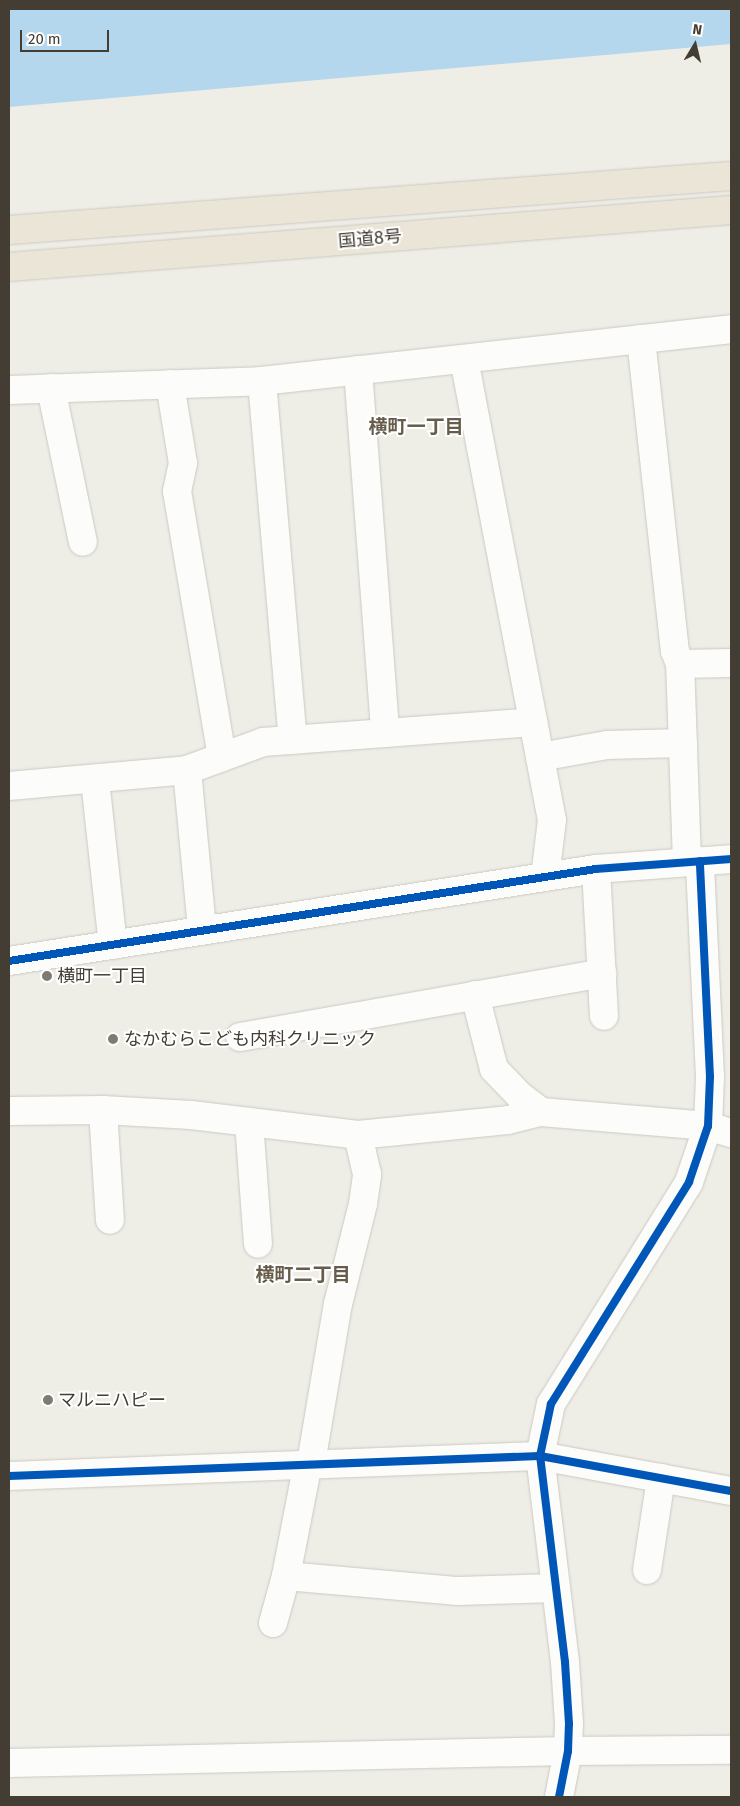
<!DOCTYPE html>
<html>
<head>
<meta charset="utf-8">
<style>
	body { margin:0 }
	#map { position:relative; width:740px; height:1806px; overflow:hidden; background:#eeede6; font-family:"Fira Sans","Noto Sans JP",sans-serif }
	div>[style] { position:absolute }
	.water>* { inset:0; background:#b5d7ee }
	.roads { filter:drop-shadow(0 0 1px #cbc9c2) drop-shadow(0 0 1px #cbc9c2) }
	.minor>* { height:28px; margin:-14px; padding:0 14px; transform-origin:14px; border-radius:14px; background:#fcfcfb }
	.highway>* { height:28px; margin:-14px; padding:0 14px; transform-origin:14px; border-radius:14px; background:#ebe5d7 }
	.cycleway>* { height:8px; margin:-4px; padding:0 4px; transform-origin:4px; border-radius:4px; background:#0057b8 }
	.dots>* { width:14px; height:14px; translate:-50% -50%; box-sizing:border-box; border:2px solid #fff; border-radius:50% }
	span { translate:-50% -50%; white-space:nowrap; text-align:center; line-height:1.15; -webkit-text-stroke:4px #fff; paint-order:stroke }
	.street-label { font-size:18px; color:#443d33 }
	.poi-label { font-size:18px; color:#443d33 }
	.left { translate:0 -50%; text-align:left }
	.neighbourhood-label { font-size:19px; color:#675c4a; font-weight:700 }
	.frame { position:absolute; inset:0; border:10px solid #443d33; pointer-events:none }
	.north { position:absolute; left:670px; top:20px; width:50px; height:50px; -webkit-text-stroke:4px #fff; paint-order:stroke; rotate:9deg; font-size:14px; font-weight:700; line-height:20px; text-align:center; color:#443d33 }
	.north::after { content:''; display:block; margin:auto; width:18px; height:22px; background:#443d33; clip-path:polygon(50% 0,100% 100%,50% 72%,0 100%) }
	.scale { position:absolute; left:20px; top:30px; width:89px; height:22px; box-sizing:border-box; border:2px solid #443d33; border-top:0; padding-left:6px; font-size:15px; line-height:18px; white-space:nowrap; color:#443d33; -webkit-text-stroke:4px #fff; paint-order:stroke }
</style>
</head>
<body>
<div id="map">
	<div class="water">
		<div style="clip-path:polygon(9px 9px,731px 9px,731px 44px,9px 107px)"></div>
	</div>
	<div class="roads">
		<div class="minor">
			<div style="left:641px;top:339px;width:314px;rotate:83.8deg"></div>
			<div style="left:675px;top:651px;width:14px;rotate:69deg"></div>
			<div style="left:464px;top:359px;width:469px;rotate:79.2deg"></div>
			<div style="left:552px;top:820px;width:57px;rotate:97deg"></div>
			<div style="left:358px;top:370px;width:364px;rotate:85.7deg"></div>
			<div style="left:262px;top:381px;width:360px;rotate:85.1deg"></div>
			<div style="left:170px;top:384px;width:80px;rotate:80.7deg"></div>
			<div style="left:183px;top:463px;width:29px;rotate:102deg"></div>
			<div style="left:177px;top:491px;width:270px;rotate:80.4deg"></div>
			<div style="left:51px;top:388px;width:157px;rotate:78.3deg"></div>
			<div style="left:9px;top:390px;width:253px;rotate:-2deg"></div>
			<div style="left:262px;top:381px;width:472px;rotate:-6.3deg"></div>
			<div style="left:540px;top:757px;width:68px;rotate:-10.2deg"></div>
			<div style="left:607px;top:745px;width:76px;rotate:-1.5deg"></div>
			<div style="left:187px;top:770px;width:161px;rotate:84.6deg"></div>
			<div style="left:95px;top:780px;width:166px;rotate:83.8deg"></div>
			<div style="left:9px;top:786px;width:179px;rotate:-5.1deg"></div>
			<div style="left:187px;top:770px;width:81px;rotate:-20.2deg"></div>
			<div style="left:263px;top:742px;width:271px;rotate:-4.2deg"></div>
			<div style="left:687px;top:862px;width:198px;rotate:-92deg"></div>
			<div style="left:680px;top:664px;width:51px;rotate:-1.1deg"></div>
			<div style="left:596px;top:869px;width:147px;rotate:86.9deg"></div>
			<div style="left:9px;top:961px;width:594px;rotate:-8.91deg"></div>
			<div style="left:596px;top:869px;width:135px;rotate:-4.2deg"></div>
			<div style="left:475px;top:995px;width:76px;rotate:75.6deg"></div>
			<div style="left:494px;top:1069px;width:37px;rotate:46deg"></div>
			<div style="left:520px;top:1096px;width:26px;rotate:37deg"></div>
			<div style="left:240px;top:1037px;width:368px;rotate:-10deg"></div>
			<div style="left:103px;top:1110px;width:110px;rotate:86.4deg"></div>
			<div style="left:9px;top:1111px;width:94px;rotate:-0.6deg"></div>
			<div style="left:103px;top:1110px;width:88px;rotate:3.3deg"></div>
			<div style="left:191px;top:1115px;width:168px;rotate:6.8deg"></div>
			<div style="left:358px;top:1135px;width:151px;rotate:-5.7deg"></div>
			<div style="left:508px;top:1120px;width:34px;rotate:-14deg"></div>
			<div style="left:541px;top:1112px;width:168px;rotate:4.8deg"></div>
			<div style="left:708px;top:1126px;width:24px;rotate:17deg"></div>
			<div style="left:249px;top:1122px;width:122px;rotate:85.8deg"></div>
			<div style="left:311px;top:1463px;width:161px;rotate:-80.4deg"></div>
			<div style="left:338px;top:1304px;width:103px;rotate:-76deg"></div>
			<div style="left:363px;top:1204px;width:30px;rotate:-82deg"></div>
			<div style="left:367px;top:1174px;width:40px;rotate:-103deg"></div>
			<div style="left:9px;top:1476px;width:531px;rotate:-2.16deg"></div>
			<div style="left:540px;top:1456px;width:194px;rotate:10.4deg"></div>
			<div style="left:647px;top:1570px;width:93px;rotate:-81.3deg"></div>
			<div style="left:286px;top:1576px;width:173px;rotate:5deg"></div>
			<div style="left:458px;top:1591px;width:98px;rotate:-1.8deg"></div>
			<div style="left:273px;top:1623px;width:49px;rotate:-74.5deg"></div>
			<div style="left:286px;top:1576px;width:115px;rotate:-79deg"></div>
			<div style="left:9px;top:1763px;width:559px;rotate:-1.23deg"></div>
			<div style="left:568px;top:1751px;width:163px;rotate:-0.4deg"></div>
			<div style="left:559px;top:1797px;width:47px;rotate:-78.9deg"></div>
			<div style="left:568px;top:1751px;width:27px;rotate:-88deg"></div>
			<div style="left:569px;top:1724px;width:62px;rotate:-93.7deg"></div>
			<div style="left:565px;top:1662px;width:208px;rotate:-96.9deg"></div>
			<div style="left:540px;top:1456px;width:53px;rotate:-78.1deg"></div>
			<div style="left:551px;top:1404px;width:261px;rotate:-58.1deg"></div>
			<div style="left:689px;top:1182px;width:59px;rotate:-71.3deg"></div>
			<div style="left:708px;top:1126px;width:49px;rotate:-87.7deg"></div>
			<div style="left:710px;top:1077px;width:216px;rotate:-92.7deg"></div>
		</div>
		<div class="highway">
			<div style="left:9px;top:230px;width:724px;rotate:-4.28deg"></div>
			<div style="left:9px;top:267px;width:724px;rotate:-4.51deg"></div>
		</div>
	</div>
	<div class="cycleway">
		<div style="left:9px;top:961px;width:594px;rotate:-8.91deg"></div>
		<div style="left:596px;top:869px;width:135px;rotate:-4.2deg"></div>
		<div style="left:9px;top:1476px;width:531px;rotate:-2.16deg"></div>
		<div style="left:540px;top:1456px;width:194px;rotate:10.4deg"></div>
		<div style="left:559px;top:1797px;width:47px;rotate:-78.9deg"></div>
		<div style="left:568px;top:1751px;width:27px;rotate:-88deg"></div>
		<div style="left:569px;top:1724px;width:62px;rotate:-93.7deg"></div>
		<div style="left:565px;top:1662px;width:208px;rotate:-96.9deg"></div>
		<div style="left:540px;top:1456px;width:53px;rotate:-78.1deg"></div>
		<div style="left:551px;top:1404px;width:261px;rotate:-58.1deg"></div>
		<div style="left:689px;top:1182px;width:59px;rotate:-71.3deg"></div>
		<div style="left:708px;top:1126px;width:49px;rotate:-87.7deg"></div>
		<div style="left:710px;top:1077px;width:216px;rotate:-92.7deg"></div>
	</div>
	<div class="dots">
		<div style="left:47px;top:976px;background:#807b72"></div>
		<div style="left:113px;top:1039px;background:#807b72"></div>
		<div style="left:48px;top:1400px;background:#807b72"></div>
	</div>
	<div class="street-label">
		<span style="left:370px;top:239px;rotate:-5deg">国道8号</span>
	</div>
	<div class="poi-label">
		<span class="left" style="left:57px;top:976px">横町一丁目</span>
		<span class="left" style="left:124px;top:1039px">なかむらこども内科クリニック</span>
		<span class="left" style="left:58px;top:1400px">マルニハピー</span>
	</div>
	<div class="neighbourhood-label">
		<span style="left:416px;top:427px">横町一丁目</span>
		<span style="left:303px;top:1275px">横町二丁目</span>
	</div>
	<div class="frame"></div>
	<div class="north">N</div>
	<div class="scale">20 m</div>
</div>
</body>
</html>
